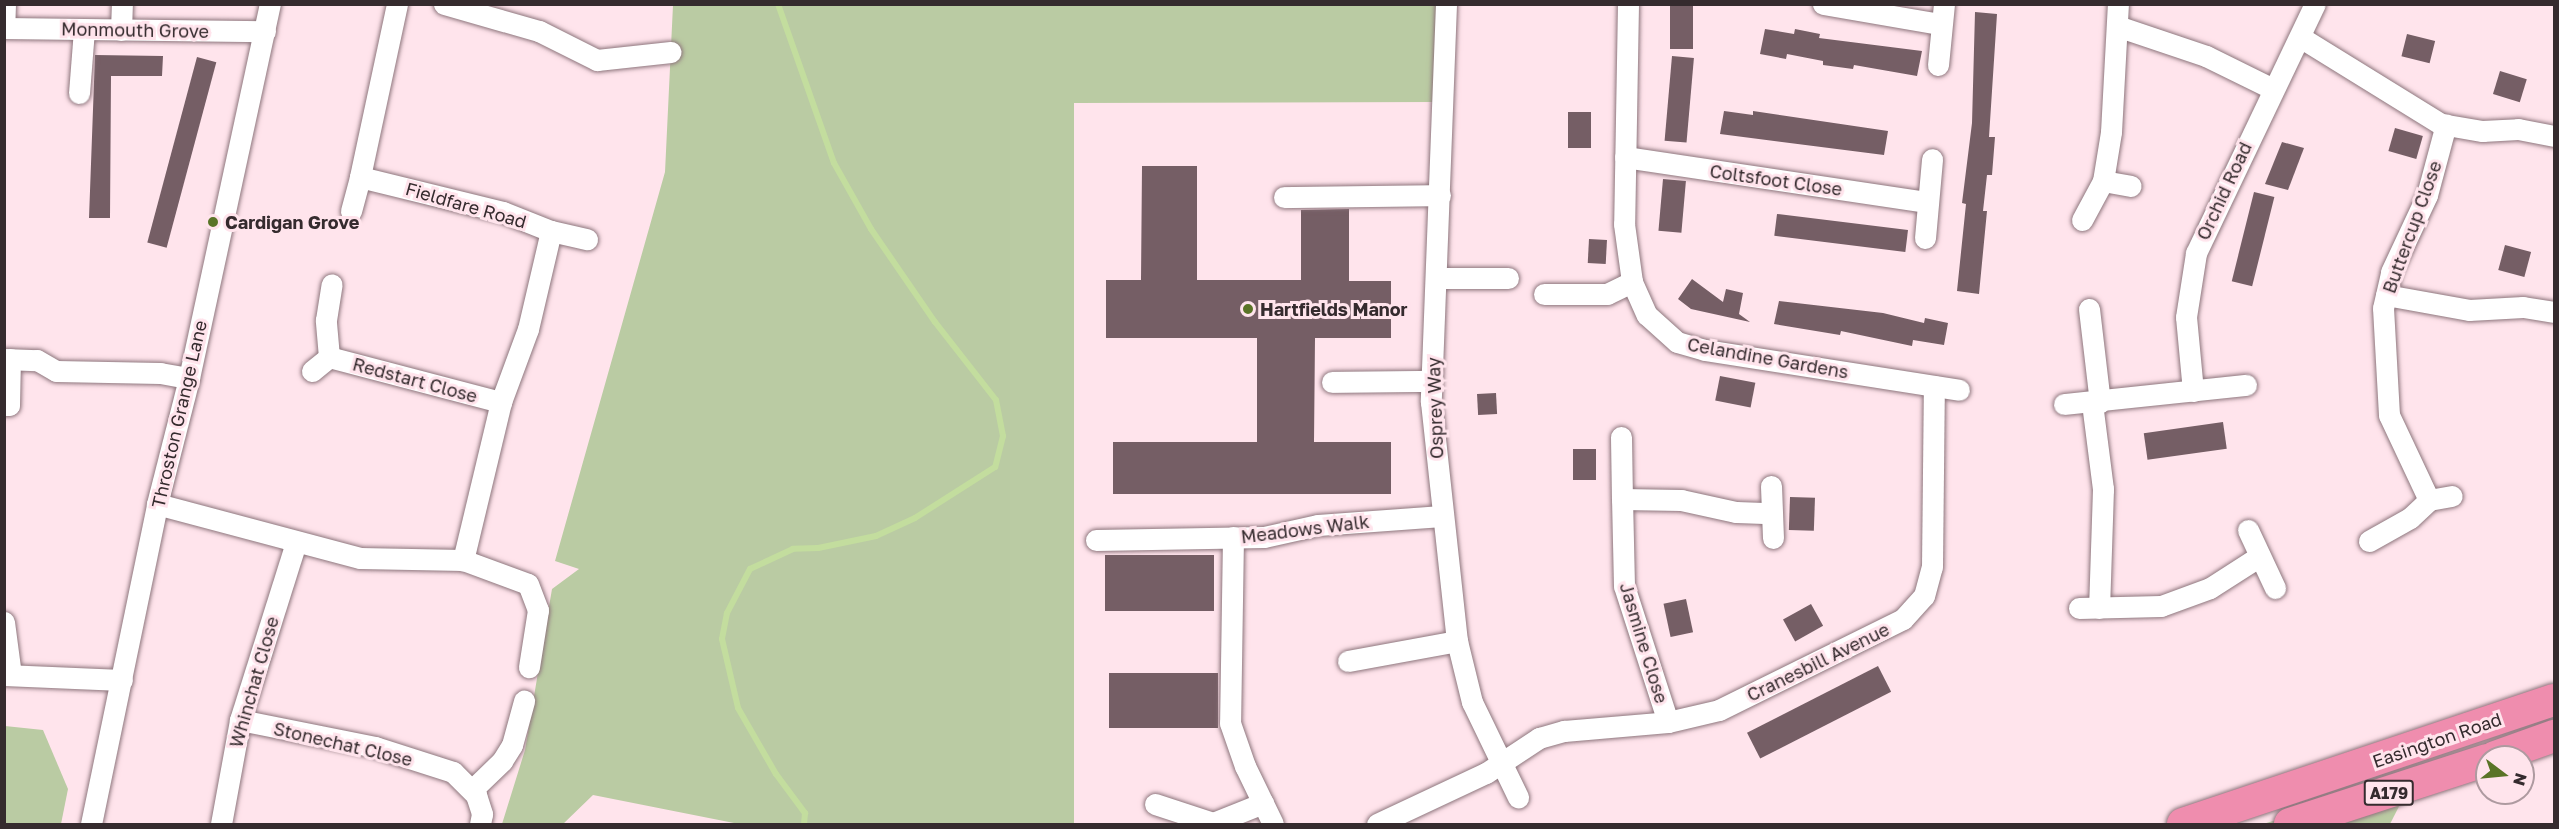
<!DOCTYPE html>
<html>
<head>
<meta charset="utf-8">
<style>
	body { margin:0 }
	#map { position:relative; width:2559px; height:829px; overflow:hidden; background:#ffe4ec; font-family:"Golos Text",sans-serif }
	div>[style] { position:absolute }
	.green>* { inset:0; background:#bacba3 }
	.stream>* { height:6px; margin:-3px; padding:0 3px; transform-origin:3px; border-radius:3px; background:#c3dd9e }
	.building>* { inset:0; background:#755e65; transform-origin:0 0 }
	.roads { filter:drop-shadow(0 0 2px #8e767d) drop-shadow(0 0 2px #8e767d) }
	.minor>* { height:21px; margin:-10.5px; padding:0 10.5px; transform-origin:10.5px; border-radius:10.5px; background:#fff }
	.highway>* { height:32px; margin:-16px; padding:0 16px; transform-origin:16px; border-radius:16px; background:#ef8dae }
	.dots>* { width:16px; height:16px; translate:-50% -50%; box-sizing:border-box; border:3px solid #ffe4ec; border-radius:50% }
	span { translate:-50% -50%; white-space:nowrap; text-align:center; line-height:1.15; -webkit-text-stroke:6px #ffe4ec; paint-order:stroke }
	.shield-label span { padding:2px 4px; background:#ffe4ec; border:2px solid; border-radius:4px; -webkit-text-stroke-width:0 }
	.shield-label { font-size:16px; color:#352b2e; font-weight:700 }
	.street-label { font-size:18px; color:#352b2e }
	.poi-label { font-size:18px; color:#352b2e; font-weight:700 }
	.left { translate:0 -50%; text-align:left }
	.frame { position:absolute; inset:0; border:6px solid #352b2e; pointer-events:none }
	.north { position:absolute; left:2475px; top:745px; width:60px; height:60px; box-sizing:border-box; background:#ffe4ec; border:2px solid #ae9aa0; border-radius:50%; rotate:106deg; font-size:16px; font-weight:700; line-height:24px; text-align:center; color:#352b2e }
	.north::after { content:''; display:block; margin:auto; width:21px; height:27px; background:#5a7427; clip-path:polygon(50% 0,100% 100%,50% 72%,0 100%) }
</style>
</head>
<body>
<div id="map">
	<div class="green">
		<div style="clip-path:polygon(673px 5px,1441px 5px,1437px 102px,1074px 103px,1074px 824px,739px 824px,593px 795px,563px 824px,502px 824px,525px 750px,552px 589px,579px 569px,555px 561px,665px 172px)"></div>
		<div style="clip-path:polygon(5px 726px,43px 730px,68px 789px,61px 824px,5px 824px)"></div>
		<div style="clip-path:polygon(2413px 779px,2390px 824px,2263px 824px)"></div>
	</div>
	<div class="stream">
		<div style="left:778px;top:4px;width:169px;rotate:70.6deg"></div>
		<div style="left:834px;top:163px;width:76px;rotate:60.7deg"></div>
		<div style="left:871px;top:229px;width:113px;rotate:55.5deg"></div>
		<div style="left:935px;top:322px;width:99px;rotate:52deg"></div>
		<div style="left:996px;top:400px;width:37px;rotate:79deg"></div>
		<div style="left:1003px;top:436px;width:32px;rotate:104deg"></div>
		<div style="left:995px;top:467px;width:95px;rotate:147.5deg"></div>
		<div style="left:915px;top:518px;width:43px;rotate:155.2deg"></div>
		<div style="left:876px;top:536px;width:59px;rotate:168.3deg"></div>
		<div style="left:818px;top:548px;width:25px;rotate:178deg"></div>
		<div style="left:793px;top:549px;width:47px;rotate:155.1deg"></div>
		<div style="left:750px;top:569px;width:50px;rotate:117.6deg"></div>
		<div style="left:727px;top:613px;width:26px;rotate:101deg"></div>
		<div style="left:722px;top:639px;width:71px;rotate:76.9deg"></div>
		<div style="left:738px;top:708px;width:76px;rotate:60.1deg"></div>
		<div style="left:776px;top:774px;width:49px;rotate:53.4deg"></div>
		<div style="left:805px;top:813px;width:11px;rotate:95deg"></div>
	</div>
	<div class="building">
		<div style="left:1670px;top:4px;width:23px;height:45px"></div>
		<div style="clip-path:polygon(1975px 12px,1997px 14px,1989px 137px,1995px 137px,1992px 175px,1987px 175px,1983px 211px,1987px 211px,1979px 294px,1957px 291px,1966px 204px,1962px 203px,1972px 123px)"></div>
		<div style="clip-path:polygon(1765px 29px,1794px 34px,1795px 29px,1820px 34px,1819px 38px,1922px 51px,1917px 76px,1854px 65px,1853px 69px,1823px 65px,1823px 61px,1787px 54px,1786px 59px,1760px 54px)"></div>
		<div style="left:2407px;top:34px;width:29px;height:23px;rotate:14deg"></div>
		<div style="clip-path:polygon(95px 55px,163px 56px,162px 76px,111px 76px,110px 218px,89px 218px)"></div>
		<div style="left:1672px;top:56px;width:22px;height:85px;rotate:5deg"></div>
		<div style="left:197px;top:57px;width:20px;height:192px;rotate:15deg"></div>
		<div style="left:2500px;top:71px;width:28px;height:24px;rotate:17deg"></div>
		<div style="clip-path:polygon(1724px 111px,1753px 115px,1753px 111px,1888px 131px,1884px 155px,1720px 134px)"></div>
		<div style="left:1568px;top:112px;width:23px;height:36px"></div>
		<div style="left:2395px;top:128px;width:29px;height:24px;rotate:16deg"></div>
		<div style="clip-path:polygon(2282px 142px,2304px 148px,2288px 190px,2265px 184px)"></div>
		<div style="clip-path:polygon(1142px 166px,1197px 166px,1197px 280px,1301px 280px,1301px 210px,1349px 209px,1349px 281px,1391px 281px,1391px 338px,1315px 338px,1314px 442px,1391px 442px,1391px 494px,1113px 494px,1113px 442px,1257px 442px,1257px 338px,1106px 338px,1106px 280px,1141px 280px)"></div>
		<div style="left:1663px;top:179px;width:23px;height:52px;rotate:5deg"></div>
		<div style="left:2254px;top:192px;width:21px;height:92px;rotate:14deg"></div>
		<div style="left:1777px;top:214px;width:132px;height:22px;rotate:7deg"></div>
		<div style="left:1589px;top:239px;width:18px;height:24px;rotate:3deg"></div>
		<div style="left:2505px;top:245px;width:27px;height:26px;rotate:15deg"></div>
		<div style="clip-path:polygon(1692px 279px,1723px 302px,1726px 289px,1743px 293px,1739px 314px,1750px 322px,1691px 309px,1678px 299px)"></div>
		<div style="clip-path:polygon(1779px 301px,1883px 313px,1924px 323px,1925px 318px,1948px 323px,1944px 345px,1913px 340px,1912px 346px,1841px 331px,1840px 335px,1774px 324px)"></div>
		<div style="left:1720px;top:376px;width:36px;height:25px;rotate:11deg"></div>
		<div style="left:1496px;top:393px;width:21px;height:19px;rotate:87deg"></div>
		<div style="left:2223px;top:422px;width:27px;height:80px;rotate:82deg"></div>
		<div style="left:1573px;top:449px;width:23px;height:31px"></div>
		<div style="left:1790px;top:497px;width:25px;height:33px;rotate:2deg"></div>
		<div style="left:1105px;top:555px;width:109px;height:56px"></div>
		<div style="left:1686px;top:599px;width:34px;height:23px;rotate:78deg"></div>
		<div style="left:1811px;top:604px;width:25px;height:32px;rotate:61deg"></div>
		<div style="left:1878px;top:666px;width:29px;height:147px;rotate:63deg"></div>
		<div style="left:1109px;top:673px;width:109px;height:55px"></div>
	</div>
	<div class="roads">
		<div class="minor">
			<div style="left:5px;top:4px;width:24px;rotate:92deg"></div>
			<div style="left:4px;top:28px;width:261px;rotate:0.7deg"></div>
			<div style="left:397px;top:4px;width:177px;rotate:102.1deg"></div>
			<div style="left:360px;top:177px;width:147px;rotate:13.8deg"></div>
			<div style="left:503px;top:212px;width:52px;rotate:21.6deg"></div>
			<div style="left:551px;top:231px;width:101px;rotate:103.2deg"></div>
			<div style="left:528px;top:329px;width:78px;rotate:110.3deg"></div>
			<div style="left:501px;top:402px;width:163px;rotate:103.5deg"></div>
			<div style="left:444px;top:4px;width:99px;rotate:15.9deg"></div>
			<div style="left:539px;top:31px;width:65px;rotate:26.6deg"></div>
			<div style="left:597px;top:60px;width:74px;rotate:-6.2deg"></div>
			<div style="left:1446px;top:4px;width:398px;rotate:92.2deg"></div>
			<div style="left:1431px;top:402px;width:240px;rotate:83.8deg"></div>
			<div style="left:1457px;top:641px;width:63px;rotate:76.2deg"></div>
			<div style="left:1472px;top:702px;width:106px;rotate:64.2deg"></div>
			<div style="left:1628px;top:4px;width:220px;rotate:91deg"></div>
			<div style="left:1624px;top:224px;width:59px;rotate:82.1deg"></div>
			<div style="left:1632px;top:282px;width:36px;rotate:66deg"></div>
			<div style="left:1647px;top:315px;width:40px;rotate:42deg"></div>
			<div style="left:1677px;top:342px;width:29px;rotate:16deg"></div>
			<div style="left:1705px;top:350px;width:257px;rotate:8.9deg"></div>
			<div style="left:1823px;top:4px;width:119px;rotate:9.7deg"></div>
			<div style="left:2117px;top:26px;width:94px;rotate:18.6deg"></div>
			<div style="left:2206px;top:56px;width:75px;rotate:26.2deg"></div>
			<div style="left:121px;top:30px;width:26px;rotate:-88deg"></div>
			<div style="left:2300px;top:37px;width:166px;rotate:31.7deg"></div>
			<div style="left:2441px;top:124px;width:42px;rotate:9.7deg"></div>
			<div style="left:2482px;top:131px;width:36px;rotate:-3deg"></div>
			<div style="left:2518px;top:129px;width:37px;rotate:11deg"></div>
			<div style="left:1938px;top:65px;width:61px;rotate:-84.4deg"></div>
			<div style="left:79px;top:93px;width:64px;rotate:-85.5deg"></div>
			<div style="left:1625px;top:157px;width:304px;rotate:8.5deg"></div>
			<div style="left:2103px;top:181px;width:28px;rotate:10deg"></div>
			<div style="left:1284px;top:197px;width:156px;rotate:-0.7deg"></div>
			<div style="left:351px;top:211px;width:35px;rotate:-75deg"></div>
			<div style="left:2082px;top:220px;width:44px;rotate:-61.7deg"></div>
			<div style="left:2103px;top:181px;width:50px;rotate:-80.7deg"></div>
			<div style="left:2111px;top:132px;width:128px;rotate:-86.9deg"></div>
			<div style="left:551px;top:231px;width:37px;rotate:13deg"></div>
			<div style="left:1925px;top:238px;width:79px;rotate:-84.9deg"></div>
			<div style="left:1436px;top:278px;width:72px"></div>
			<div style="left:1544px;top:294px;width:63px"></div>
			<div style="left:1607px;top:294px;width:28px;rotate:-26deg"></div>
			<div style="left:2386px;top:295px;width:84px;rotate:10.2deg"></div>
			<div style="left:2469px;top:310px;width:54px;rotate:-3.2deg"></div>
			<div style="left:2523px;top:307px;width:31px;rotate:9deg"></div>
			<div style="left:2089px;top:309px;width:94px;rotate:83.3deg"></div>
			<div style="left:329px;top:357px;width:178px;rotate:14.7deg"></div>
			<div style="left:4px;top:359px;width:33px;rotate:2deg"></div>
			<div style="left:37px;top:360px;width:22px;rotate:30deg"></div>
			<div style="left:56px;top:371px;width:104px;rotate:1.1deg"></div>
			<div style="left:160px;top:373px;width:29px;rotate:10deg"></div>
			<div style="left:312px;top:371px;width:22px;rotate:-39deg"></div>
			<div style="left:329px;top:357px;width:37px;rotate:-95deg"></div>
			<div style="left:326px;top:320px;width:36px;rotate:-81deg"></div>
			<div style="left:1332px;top:382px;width:99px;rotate:-0.6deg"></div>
			<div style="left:2193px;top:391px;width:74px;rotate:-95.4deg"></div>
			<div style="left:2186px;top:317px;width:65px;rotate:-81.1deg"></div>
			<div style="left:2196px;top:253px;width:276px;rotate:-64.5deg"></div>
			<div style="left:2092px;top:403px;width:87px;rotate:82.7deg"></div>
			<div style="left:2103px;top:489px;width:119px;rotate:91.9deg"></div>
			<div style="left:2064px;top:404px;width:183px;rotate:-6deg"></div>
			<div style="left:4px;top:405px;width:5px"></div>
			<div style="left:9px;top:405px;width:46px;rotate:-88.8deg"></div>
			<div style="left:1621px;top:437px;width:62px;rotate:89.1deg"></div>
			<div style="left:1771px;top:486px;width:52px;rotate:87.8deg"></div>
			<div style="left:2429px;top:500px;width:94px;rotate:-115.2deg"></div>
			<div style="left:2389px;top:415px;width:107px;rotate:-93.2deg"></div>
			<div style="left:2383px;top:308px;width:37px;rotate:-77deg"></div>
			<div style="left:2391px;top:272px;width:85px;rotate:-64.9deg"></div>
			<div style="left:2427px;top:195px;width:73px;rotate:-75deg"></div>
			<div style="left:157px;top:504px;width:210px;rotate:14.9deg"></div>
			<div style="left:360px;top:558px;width:103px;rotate:1.1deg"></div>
			<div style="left:463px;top:560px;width:69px;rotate:20.3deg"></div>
			<div style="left:528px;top:584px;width:28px;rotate:69deg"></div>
			<div style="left:538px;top:610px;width:58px;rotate:99deg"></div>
			<div style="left:2248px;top:530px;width:64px;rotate:65deg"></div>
			<div style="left:1233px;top:537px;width:186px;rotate:90.9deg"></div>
			<div style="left:1230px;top:723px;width:46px;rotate:70.8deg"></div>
			<div style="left:1245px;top:766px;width:64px;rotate:64.2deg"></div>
			<div style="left:1096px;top:540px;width:168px;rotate:-1deg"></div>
			<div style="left:1264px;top:537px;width:55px;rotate:-12.5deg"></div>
			<div style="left:1318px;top:525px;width:124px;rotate:-4.2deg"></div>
			<div style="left:2369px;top:541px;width:47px;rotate:-29.3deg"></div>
			<div style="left:2410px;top:518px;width:26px;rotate:-43deg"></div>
			<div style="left:2429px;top:500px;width:23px;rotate:-10deg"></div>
			<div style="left:2079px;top:608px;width:82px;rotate:-1.4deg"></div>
			<div style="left:2161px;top:606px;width:52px;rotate:-20.2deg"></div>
			<div style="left:2210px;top:588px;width:59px;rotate:-32.6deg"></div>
			<div style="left:4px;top:622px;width:53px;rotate:82.5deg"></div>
			<div style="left:1348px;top:661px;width:111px;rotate:-10.4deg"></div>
			<div style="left:4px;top:675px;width:118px;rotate:2.4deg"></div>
			<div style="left:240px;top:720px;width:138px;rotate:11.3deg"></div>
			<div style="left:375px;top:747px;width:82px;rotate:17.8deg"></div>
			<div style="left:453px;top:772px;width:33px;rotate:45deg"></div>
			<div style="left:476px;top:795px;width:20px;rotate:72deg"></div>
			<div style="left:482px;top:814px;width:10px;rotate:101deg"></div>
			<div style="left:1668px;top:722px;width:143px;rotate:-107.9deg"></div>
			<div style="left:1624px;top:586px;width:87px;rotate:-91.3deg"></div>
			<div style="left:1622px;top:499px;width:59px;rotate:1deg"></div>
			<div style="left:1681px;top:500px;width:56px;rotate:12.3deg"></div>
			<div style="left:1736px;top:512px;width:35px;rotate:2deg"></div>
			<div style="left:472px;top:790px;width:42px;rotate:-44deg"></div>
			<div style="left:502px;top:761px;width:19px;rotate:-58deg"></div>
			<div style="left:512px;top:745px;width:46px;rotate:-74.7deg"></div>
			<div style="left:1155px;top:804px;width:61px;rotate:18.1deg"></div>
			<div style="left:1213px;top:823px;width:54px;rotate:-21.8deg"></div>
			<div style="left:91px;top:824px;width:327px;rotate:-78.3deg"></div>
			<div style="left:157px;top:504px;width:130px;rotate:-75.7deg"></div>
			<div style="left:189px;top:378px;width:383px;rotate:-77.8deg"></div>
			<div style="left:221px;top:824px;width:106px;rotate:-79.6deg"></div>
			<div style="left:240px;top:720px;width:187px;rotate:-72.5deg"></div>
			<div style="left:1377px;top:824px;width:120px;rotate:-25.1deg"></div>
			<div style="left:1486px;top:773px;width:64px;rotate:-33.4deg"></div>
			<div style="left:1539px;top:738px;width:26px;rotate:-16deg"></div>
			<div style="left:1564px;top:731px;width:104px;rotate:-4.9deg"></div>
			<div style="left:1668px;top:722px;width:52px;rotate:-13.2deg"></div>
			<div style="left:1719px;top:710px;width:205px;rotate:-26.3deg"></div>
			<div style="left:1903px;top:619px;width:31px;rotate:-48deg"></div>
			<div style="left:1924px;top:596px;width:30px;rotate:-75deg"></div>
			<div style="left:1932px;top:567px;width:181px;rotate:-89.4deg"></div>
		</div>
		<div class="highway">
			<div style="left:2495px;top:757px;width:63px;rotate:-19.6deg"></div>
			<div style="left:2183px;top:824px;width:391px;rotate:-18.5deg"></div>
			<div style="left:2290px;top:824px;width:207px;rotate:-18deg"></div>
		</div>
	</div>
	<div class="dots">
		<div style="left:213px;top:222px;background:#5a7427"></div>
		<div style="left:1248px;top:309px;background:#5a7427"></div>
	</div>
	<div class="shield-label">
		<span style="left:2389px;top:793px">A179</span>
	</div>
	<div class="street-label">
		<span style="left:135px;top:30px;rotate:1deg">Monmouth Grove</span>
		<span style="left:1776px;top:180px;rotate:8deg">Coltsfoot Close</span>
		<span style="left:2224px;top:191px;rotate:-65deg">Orchid Road</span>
		<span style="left:466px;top:205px;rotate:16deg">Fieldfare Road</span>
		<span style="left:2412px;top:227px;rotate:-70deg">Buttercup Close</span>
		<span style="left:1768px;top:358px;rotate:10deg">Celandine Gardens</span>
		<span style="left:415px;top:380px;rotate:15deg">Redstart Close</span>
		<span style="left:1435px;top:408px;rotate:-92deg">Osprey Way</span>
		<span style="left:179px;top:414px;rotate:-77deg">Throston Grange Lane</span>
		<span style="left:1305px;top:529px;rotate:-7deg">Meadows Walk</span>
		<span style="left:1644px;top:643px;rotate:73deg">Jasmine Close</span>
		<span style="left:1818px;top:662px;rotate:-26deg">Cranesbill Avenue</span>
		<span style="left:254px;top:682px;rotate:-74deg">Whinchat Close</span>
		<span style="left:2437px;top:740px;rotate:-19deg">Easington Road</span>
		<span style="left:343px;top:744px;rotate:13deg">Stonechat Close</span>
	</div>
	<div class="poi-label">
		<span class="left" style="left:225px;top:222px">Cardigan Grove</span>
		<span class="left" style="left:1260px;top:309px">Hartfields Manor</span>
	</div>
	<div class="frame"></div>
	<div class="north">N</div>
</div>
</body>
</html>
